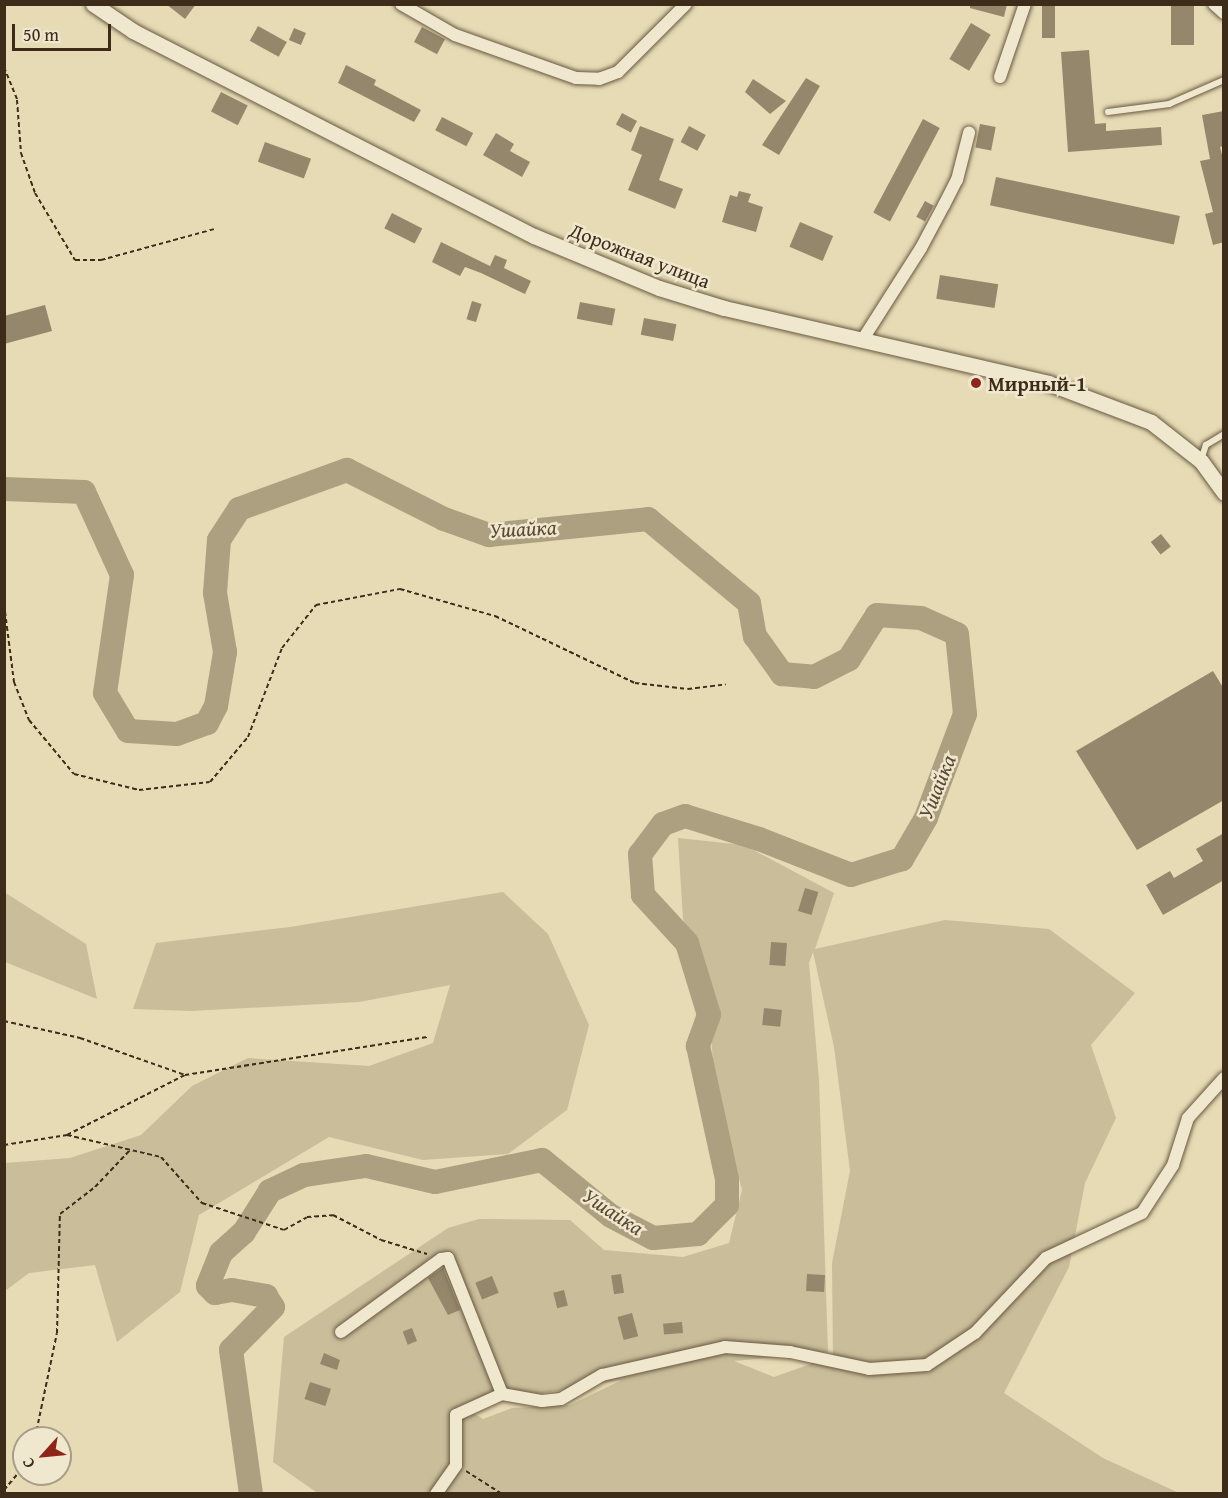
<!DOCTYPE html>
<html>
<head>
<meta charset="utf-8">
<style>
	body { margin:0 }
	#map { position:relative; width:1228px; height:1498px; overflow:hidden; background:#e6dbb4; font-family:"Gentium Book Plus",serif }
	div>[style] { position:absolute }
	.green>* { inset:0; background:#c9bd9a }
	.river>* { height:24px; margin:-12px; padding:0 12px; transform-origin:12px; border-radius:12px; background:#ada080 }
	.building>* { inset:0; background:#95876b; transform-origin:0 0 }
	.path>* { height:2px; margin-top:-1px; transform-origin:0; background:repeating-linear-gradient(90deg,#3e2c1b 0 4.5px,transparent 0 7.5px) }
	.roads { filter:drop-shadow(0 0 2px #685841) drop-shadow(0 0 2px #685841) }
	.service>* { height:6px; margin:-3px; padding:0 3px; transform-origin:3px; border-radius:3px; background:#efe8ce }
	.minor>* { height:12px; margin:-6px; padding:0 6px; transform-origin:6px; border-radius:6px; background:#efe8ce }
	.tertiary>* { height:15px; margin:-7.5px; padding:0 7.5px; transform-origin:7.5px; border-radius:7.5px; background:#efe8ce }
	.dots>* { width:16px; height:16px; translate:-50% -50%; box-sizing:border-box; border:3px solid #efe8ce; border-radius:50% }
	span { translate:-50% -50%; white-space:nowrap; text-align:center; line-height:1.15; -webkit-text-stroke:5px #efe8ce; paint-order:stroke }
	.street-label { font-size:20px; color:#3e2c1b }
	.poi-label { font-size:20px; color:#3e2c1b; font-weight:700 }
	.left { translate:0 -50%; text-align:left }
	.water-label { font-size:21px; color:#5a4934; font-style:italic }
	.frame { position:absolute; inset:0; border:6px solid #3e2c1b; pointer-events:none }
	.north { position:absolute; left:12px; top:1426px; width:60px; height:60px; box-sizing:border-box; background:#efe8ce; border:2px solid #a89d86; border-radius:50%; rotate:243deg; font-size:16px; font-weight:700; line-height:24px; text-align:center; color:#3e2c1b }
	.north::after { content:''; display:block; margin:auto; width:21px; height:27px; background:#8f2418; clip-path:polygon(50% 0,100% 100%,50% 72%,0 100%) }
	.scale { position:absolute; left:12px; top:24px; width:99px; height:27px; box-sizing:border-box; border:3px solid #3e2c1b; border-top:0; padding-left:8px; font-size:18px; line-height:21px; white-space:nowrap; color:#3e2c1b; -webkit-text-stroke:4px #efe8ce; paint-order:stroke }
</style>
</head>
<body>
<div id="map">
	<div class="green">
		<div style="clip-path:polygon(evenodd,678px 838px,744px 845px,834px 893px,815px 949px,945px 920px,1049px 929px,1135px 993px,1091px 1045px,1116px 1118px,1085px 1183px,1069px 1267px,1004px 1393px,1103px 1458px,1179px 1493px,319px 1494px,273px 1462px,284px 1337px,448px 1228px,479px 1219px,570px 1220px,604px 1250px,683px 1257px,729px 1243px,742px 1190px,714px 1077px,707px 978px,683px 919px,678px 838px,813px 952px,834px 1047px,850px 1171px,832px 1263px,833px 1356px,774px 1377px,734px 1361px,828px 1352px,819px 1080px,809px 963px,813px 952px,678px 838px,622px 1380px,570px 1405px,512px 1408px,483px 1419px,463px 1406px,622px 1380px)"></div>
		<div style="clip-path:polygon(4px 892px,86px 944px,97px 999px,5px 962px)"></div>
		<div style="clip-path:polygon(503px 892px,548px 934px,589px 1025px,567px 1110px,508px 1154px,423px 1160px,329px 1137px,199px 1215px,180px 1292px,117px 1342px,95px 1265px,29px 1273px,5px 1291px,5px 1163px,70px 1158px,141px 1135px,192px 1086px,248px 1058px,369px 1066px,433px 1043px,450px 985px,359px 1002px,191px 1011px,133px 1009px,156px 943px,290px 927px)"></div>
	</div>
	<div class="river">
		<div style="left:4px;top:489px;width:80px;rotate:2.1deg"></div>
		<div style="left:84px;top:492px;width:91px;rotate:65.4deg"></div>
		<div style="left:122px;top:575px;width:119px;rotate:98.2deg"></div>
		<div style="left:105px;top:693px;width:44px;rotate:58.8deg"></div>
		<div style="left:128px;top:731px;width:49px;rotate:3.5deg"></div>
		<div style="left:177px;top:734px;width:32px;rotate:-20deg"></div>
		<div style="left:207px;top:723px;width:19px;rotate:-62deg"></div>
		<div style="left:216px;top:706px;width:55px;rotate:-80.5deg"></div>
		<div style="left:225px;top:652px;width:60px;rotate:-99.6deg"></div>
		<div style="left:215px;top:593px;width:53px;rotate:-85.7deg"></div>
		<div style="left:219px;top:540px;width:37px;rotate:-57deg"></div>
		<div style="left:239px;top:509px;width:115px;rotate:-19.9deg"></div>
		<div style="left:347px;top:470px;width:109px;rotate:26.8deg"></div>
		<div style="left:444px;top:519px;width:48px;rotate:19.6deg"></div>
		<div style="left:489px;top:535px;width:160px;rotate:-5.7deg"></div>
		<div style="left:648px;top:519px;width:131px;rotate:39.7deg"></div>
		<div style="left:749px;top:603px;width:34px;rotate:80deg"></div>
		<div style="left:755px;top:636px;width:47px;rotate:54.6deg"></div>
		<div style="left:782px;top:674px;width:32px;rotate:5deg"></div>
		<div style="left:814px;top:677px;width:39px;rotate:-27deg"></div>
		<div style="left:849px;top:659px;width:52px;rotate:-57.5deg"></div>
		<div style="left:877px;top:615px;width:44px;rotate:3.9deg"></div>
		<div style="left:921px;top:618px;width:39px;rotate:24deg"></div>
		<div style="left:957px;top:634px;width:80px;rotate:84.3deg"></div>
		<div style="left:965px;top:714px;width:111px;rotate:110.6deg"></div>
		<div style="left:926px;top:818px;width:48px;rotate:120.3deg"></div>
		<div style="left:902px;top:859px;width:53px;rotate:162.6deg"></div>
		<div style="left:851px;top:875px;width:99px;rotate:-158.6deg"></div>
		<div style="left:759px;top:839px;width:77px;rotate:-162.7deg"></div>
		<div style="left:685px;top:816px;width:23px;rotate:160deg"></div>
		<div style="left:663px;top:824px;width:38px;rotate:127deg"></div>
		<div style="left:640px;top:854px;width:41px;rotate:85.8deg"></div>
		<div style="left:643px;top:895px;width:65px;rotate:47.5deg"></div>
		<div style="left:687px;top:943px;width:75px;rotate:73deg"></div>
		<div style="left:709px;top:1015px;width:33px;rotate:110deg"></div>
		<div style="left:698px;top:1046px;width:136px;rotate:77.7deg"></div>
		<div style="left:727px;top:1179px;width:26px;rotate:90deg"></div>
		<div style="left:727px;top:1205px;width:41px;rotate:135deg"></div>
		<div style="left:698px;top:1234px;width:45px;rotate:174.9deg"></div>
		<div style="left:653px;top:1238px;width:47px;rotate:-152.4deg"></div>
		<div style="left:611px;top:1216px;width:89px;rotate:-140.9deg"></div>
		<div style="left:542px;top:1160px;width:109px;rotate:168.4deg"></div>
		<div style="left:435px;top:1182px;width:71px;rotate:-166.9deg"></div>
		<div style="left:366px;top:1166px;width:63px;rotate:171.7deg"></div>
		<div style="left:304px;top:1175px;width:38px;rotate:155deg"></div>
		<div style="left:270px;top:1191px;width:49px;rotate:122.4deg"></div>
		<div style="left:244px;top:1232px;width:31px;rotate:138deg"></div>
		<div style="left:221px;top:1253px;width:35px;rotate:112deg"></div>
		<div style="left:208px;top:1286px;width:10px;rotate:45deg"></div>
		<div style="left:215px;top:1293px;width:17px;rotate:-10deg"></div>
		<div style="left:232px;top:1290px;width:35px;rotate:10deg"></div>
		<div style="left:266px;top:1296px;width:13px;rotate:58deg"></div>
		<div style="left:273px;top:1307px;width:60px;rotate:134.3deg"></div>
		<div style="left:231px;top:1350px;width:145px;rotate:82.1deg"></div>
	</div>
	<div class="building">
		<div style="clip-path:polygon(166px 4px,196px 4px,185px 19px)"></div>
		<div style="clip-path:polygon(970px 4px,1007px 4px,1004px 17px,970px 8px)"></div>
		<div style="left:1042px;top:4px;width:13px;height:34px"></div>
		<div style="left:1171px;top:4px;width:23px;height:41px"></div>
		<div style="left:971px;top:23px;width:23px;height:42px;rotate:31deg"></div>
		<div style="left:258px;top:26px;width:33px;height:17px;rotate:29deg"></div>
		<div style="left:422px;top:27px;width:26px;height:17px;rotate:28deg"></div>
		<div style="left:294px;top:28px;width:13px;height:13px;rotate:23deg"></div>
		<div style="clip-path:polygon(1089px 50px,1095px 124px,1106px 123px,1106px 131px,1161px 127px,1162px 145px,1068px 152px,1061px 52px)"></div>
		<div style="clip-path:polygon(346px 65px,376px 80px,374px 85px,421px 110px,414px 122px,338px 83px)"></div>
		<div style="clip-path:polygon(806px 78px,820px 86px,779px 155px,762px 145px)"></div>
		<div style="clip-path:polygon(753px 79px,786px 101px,770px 114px,745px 92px)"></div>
		<div style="left:221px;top:92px;width:30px;height:22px;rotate:27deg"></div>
		<div style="clip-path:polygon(1224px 111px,1224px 146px,1220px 147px,1224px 162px,1224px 242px,1213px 245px,1205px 214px,1213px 212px,1200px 161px,1210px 159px,1202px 115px)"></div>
		<div style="left:622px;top:113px;width:17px;height:13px;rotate:28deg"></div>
		<div style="left:442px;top:117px;width:35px;height:15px;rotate:27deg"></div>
		<div style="left:923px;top:119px;width:19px;height:106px;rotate:28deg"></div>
		<div style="left:980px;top:124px;width:16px;height:24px;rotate:11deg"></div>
		<div style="clip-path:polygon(640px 126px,674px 139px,659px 180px,683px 189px,675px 209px,628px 190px,642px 155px,631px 150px)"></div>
		<div style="left:689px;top:126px;width:19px;height:18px;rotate:28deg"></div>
		<div style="clip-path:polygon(496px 133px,514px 144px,510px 151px,530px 162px,522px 177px,483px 155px)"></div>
		<div style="left:265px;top:142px;width:49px;height:21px;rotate:20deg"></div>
		<div style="left:996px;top:177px;width:188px;height:29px;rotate:12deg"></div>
		<div style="clip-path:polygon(739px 191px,751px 194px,748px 202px,763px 207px,756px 232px,722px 222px,730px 195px,737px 197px)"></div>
		<div style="left:925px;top:201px;width:10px;height:18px;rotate:29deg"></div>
		<div style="left:392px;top:213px;width:34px;height:17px;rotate:27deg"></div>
		<div style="left:800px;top:222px;width:36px;height:27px;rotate:23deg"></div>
		<div style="clip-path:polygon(441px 242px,490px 266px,495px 255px,507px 260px,504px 268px,531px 281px,525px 294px,481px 273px,465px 267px,460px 276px,432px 262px)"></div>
		<div style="left:940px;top:275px;width:59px;height:24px;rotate:9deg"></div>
		<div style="left:472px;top:301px;width:10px;height:19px;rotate:17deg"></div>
		<div style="left:580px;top:302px;width:36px;height:17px;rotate:11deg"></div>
		<div style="clip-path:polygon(45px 305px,52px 331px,4px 344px,4px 316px)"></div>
		<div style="left:644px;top:318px;width:33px;height:17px;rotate:11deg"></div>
		<div style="left:1161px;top:534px;width:16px;height:13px;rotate:52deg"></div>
		<div style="clip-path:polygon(1213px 671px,1224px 689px,1224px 800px,1137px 850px,1076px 751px)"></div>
		<div style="clip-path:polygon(1224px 833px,1224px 880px,1163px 915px,1146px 885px,1170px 871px,1174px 878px,1203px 861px,1196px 849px)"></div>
		<div style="left:805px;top:888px;width:14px;height:24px;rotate:17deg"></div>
		<div style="left:771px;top:942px;width:16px;height:23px;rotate:4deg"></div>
		<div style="left:764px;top:1008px;width:18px;height:17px;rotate:6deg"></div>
		<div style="clip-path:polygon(443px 1268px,460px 1310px,448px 1315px,428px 1278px)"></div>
		<div style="left:621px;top:1274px;width:19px;height:10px;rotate:81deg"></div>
		<div style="left:807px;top:1274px;width:18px;height:17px;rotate:3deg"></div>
		<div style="left:492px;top:1276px;width:18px;height:18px;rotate:68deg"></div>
		<div style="left:564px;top:1290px;width:16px;height:11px;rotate:76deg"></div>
		<div style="left:632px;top:1313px;width:24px;height:15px;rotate:75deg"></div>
		<div style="left:682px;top:1322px;width:11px;height:19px;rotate:85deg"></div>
		<div style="left:412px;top:1328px;width:14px;height:10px;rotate:69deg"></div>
		<div style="clip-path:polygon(324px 1353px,340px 1360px,337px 1370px,320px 1364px)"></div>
		<div style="left:310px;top:1382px;width:22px;height:18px;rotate:18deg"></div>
	</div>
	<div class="path">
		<div style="left:4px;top:67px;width:35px;rotate:68deg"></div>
		<div style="left:17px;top:100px;width:53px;rotate:85.7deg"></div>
		<div style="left:21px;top:153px;width:42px;rotate:70.7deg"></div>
		<div style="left:35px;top:193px;width:78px;rotate:59.2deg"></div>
		<div style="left:75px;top:260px;width:26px"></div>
		<div style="left:101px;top:260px;width:117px;rotate:-15.3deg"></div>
		<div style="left:4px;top:604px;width:79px;rotate:82.7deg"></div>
		<div style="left:14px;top:682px;width:41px;rotate:68.5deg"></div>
		<div style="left:29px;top:720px;width:70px;rotate:50.2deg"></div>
		<div style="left:74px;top:774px;width:67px;rotate:13.8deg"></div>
		<div style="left:139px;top:790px;width:71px;rotate:-6.4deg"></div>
		<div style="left:210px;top:782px;width:59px;rotate:-49.8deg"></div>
		<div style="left:248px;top:737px;width:95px;rotate:-69.1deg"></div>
		<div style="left:282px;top:648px;width:55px;rotate:-51.7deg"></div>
		<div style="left:316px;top:605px;width:86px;rotate:-10.8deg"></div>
		<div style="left:400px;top:589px;width:99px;rotate:15.9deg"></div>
		<div style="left:495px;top:616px;width:155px;rotate:25.6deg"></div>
		<div style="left:635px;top:683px;width:53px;rotate:6.5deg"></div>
		<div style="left:688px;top:689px;width:38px;rotate:-7deg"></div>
		<div style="left:4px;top:1021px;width:78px;rotate:12.6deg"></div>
		<div style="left:80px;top:1038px;width:111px;rotate:19.4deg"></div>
		<div style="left:67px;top:1135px;width:97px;rotate:13.2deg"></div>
		<div style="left:161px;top:1157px;width:62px;rotate:48.3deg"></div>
		<div style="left:202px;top:1203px;width:86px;rotate:18.2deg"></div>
		<div style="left:284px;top:1230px;width:26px;rotate:-29deg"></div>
		<div style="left:307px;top:1217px;width:26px;rotate:-4deg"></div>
		<div style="left:333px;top:1215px;width:54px;rotate:27.5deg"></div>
		<div style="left:381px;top:1240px;width:48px;rotate:16.9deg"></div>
		<div style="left:4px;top:1145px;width:64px;rotate:-9deg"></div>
		<div style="left:67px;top:1135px;width:132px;rotate:-27deg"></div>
		<div style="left:185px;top:1075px;width:245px;rotate:-8.9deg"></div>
		<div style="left:35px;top:1438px;width:107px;rotate:-78.2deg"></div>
		<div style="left:57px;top:1333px;width:119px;rotate:-88.6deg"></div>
		<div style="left:60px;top:1214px;width:44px;rotate:-37.6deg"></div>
		<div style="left:95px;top:1187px;width:51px;rotate:-46.6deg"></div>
		<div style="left:466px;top:1471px;width:43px;rotate:32.6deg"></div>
		<div style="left:4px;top:1490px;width:31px;rotate:-50deg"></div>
	</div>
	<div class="roads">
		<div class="service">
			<div style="left:1108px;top:112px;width:62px;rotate:-7.5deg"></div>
			<div style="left:1169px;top:104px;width:60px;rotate:-23.6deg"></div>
			<div style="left:1201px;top:460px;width:16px;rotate:-72deg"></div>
			<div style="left:1206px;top:445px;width:21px;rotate:-31deg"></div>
		</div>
		<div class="minor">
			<div style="left:401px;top:4px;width:62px;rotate:29.9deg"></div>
			<div style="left:455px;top:35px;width:128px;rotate:19.6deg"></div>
			<div style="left:576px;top:78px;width:23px;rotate:2deg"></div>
			<div style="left:599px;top:79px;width:20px;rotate:-20deg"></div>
			<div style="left:618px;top:72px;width:96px;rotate:-45deg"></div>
			<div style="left:1214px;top:4px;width:13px;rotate:42deg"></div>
			<div style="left:1000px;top:77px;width:77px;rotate:-71.1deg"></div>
			<div style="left:863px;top:339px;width:108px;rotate:-57.5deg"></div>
			<div style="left:921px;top:248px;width:49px;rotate:-61.9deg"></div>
			<div style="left:944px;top:205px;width:28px;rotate:-63deg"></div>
			<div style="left:957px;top:180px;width:49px;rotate:-75.7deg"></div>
			<div style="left:341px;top:1332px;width:124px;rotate:-36.1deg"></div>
			<div style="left:441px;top:1259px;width:7px;rotate:-8deg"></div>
			<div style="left:448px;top:1258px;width:146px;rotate:68.3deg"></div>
			<div style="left:436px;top:1494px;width:35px;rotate:-55deg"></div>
			<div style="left:456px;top:1465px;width:50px;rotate:-90deg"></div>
			<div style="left:456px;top:1415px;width:51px;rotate:-24.5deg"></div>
			<div style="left:502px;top:1394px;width:41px;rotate:9.9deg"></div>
			<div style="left:542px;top:1401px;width:19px;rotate:-6deg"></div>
			<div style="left:561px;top:1399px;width:48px;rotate:-30.3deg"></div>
			<div style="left:602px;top:1375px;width:126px;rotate:-12.8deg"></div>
			<div style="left:725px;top:1347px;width:65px;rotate:4.4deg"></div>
			<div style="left:790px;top:1352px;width:81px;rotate:12.1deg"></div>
			<div style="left:869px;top:1369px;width:58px;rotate:-3.9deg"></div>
			<div style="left:927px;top:1365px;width:58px;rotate:-33.7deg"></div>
			<div style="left:975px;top:1333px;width:103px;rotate:-46.6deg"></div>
			<div style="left:1046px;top:1258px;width:106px;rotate:-25.1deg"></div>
			<div style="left:1142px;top:1213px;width:57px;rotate:-57.1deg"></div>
			<div style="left:1173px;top:1165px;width:49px;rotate:-72.3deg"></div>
			<div style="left:1188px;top:1118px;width:54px;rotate:-48deg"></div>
		</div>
		<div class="tertiary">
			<div style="left:93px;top:4px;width:48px;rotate:34deg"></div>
			<div style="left:133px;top:31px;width:450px;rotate:27.1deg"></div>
			<div style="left:534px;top:236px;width:135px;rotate:22.6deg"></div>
			<div style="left:659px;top:288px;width:68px;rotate:17.1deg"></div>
			<div style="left:724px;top:308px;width:333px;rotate:13deg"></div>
			<div style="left:1048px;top:383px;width:110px;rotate:20.7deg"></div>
			<div style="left:1151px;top:422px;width:63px;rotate:38deg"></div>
			<div style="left:1201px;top:461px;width:39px;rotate:54deg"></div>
		</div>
	</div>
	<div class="dots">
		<div style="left:976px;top:383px;background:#8f2418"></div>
	</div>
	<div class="street-label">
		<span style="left:640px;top:255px;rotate:21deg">Дорожная улица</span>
	</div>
	<div class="poi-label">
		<span class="left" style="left:988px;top:383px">Мирный-1</span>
	</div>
	<div class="water-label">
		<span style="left:523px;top:529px;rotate:-3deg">Ушайка</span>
		<span style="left:937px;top:787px;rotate:-68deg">Ушайка</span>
		<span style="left:613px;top:1212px;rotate:33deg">Ушайка</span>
	</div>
	<div class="frame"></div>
	<div class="north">С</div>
	<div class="scale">50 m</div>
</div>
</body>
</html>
